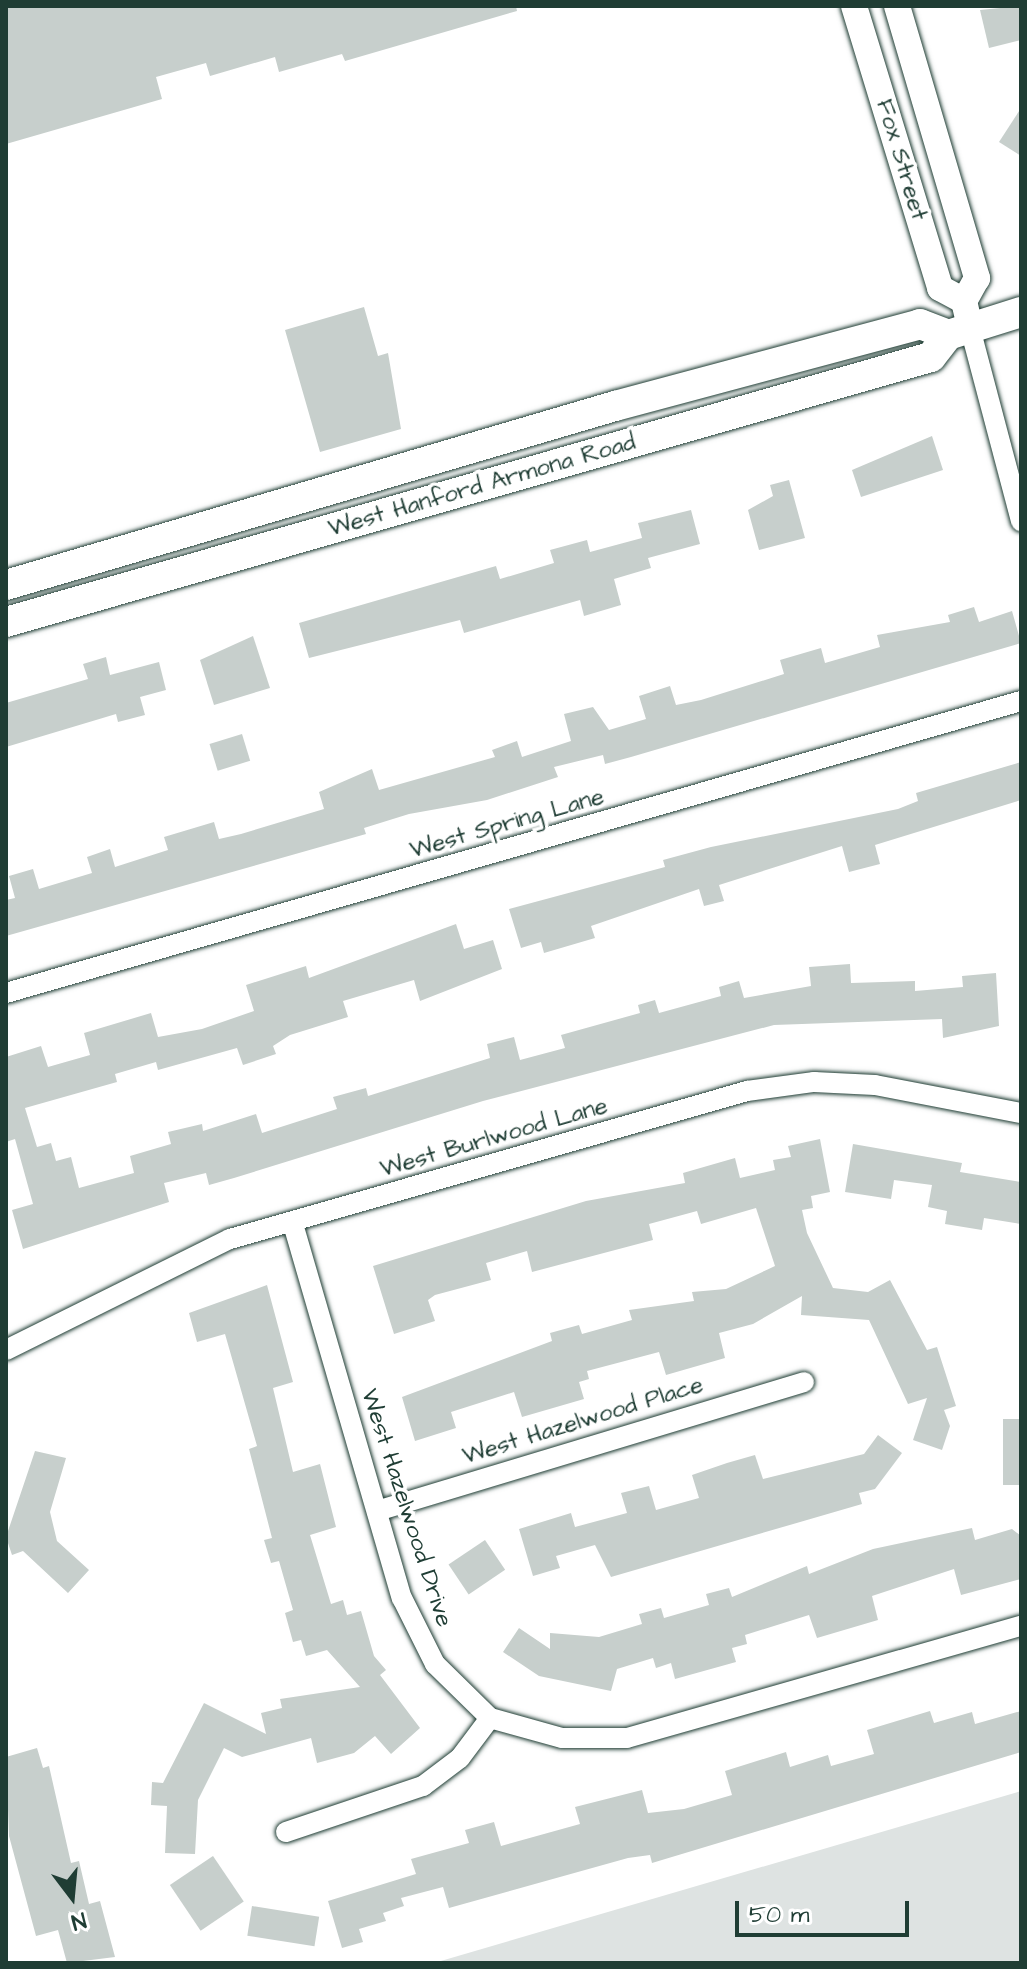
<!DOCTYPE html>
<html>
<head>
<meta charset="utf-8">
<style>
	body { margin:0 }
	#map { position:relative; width:1027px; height:1969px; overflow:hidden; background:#fff; font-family:"Architects Daughter",sans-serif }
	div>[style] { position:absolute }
	.green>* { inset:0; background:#dee3e2 }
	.building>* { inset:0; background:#c7cfcc; transform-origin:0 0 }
	.roads { filter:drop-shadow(0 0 2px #1f3d34) drop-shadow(0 0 2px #1f3d34) }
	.minor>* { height:20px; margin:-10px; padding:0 10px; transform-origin:10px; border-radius:10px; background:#fff }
	.tertiary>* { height:26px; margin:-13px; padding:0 13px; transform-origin:13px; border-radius:13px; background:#fff }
	.secondary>* { height:30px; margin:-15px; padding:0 15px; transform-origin:15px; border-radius:15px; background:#fff }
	span { translate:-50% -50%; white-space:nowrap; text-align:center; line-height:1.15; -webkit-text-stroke:7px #fff; paint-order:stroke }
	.street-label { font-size:24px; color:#1f3d34 }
	.frame { position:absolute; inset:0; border:8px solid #1f3d34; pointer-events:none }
	.north { position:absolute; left:32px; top:1857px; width:80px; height:80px; -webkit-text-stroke:6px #fff; paint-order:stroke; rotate:164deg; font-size:22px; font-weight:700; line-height:32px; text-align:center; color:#1f3d34 }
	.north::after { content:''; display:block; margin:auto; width:28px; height:36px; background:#1f3d34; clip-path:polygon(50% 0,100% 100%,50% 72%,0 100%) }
	.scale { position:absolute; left:735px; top:1901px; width:174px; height:36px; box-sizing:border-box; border:4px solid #1f3d34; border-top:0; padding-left:10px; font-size:24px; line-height:28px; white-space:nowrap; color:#1f3d34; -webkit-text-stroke:6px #fff; paint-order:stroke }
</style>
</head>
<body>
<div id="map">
	<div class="green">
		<div style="clip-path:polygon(1021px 1791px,1021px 1963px,434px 1963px)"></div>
	</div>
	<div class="building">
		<div style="clip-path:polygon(6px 6px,516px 6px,517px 11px,345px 61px,342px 54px,279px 72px,275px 57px,210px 76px,206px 63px,156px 77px,162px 99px,6px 144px)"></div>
		<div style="clip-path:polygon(1021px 6px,1021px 40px,989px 48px,980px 10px)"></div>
		<div style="clip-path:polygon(1021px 108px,1021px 156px,999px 142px)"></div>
		<div style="clip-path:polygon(364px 307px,378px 356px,388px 353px,401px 429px,320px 452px,285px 330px)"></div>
		<div style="clip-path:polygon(932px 436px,943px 470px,861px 497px,852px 470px)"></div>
		<div style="clip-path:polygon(789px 480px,805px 538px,759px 550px,748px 510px,773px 496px,770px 485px)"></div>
		<div style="clip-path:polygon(691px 510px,700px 544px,648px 558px,651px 568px,614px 579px,621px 605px,584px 616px,580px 600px,464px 633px,460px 620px,309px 658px,299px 623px,496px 566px,500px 579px,554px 563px,550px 550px,587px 540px,590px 552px,642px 538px,638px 523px)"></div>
		<div style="clip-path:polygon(974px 607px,979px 622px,1012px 611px,1021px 643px,631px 757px,605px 764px,603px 755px,554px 767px,558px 777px,487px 800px,409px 814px,364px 828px,366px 834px,6px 936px,6px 900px,15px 898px,9px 876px,33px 869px,39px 889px,92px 873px,87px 857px,110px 849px,115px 867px,168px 850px,164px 837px,214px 822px,219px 839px,241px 834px,324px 809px,319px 792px,372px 769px,379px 790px,495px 757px,492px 750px,517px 741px,522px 757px,571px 741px,564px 714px,593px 707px,609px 730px,646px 719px,639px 696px,670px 686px,676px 705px,701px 700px,784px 674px,780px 660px,821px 648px,825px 663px,880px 647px,877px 635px,950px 622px,948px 615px)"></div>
		<div style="clip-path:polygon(253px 636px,270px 688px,214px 705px,200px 660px)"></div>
		<div style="clip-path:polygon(106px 657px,110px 675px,159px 662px,166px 690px,140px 697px,145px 715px,118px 722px,116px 714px,6px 747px,6px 703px,88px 679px,83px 664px)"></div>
		<div style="left:242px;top:734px;width:28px;height:34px;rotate:73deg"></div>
		<div style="clip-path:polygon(1021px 762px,1021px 800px,875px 845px,880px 864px,849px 872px,842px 846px,719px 885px,724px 901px,704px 906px,699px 889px,591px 926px,595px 938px,544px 953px,541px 942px,521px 948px,509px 909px,665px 867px,663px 860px,711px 847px,898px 809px,918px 801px,916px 793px)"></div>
		<div style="clip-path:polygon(456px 924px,464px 949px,493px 940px,502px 969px,420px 1001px,414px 980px,343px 1001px,348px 1017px,290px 1035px,273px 1046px,276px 1054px,243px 1065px,237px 1048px,158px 1070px,156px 1062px,115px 1074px,117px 1082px,25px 1108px,37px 1147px,51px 1143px,56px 1161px,71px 1157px,79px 1188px,134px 1173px,130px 1156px,171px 1144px,168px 1132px,202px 1124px,203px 1131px,256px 1114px,262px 1133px,337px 1109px,333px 1097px,366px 1088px,368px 1096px,490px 1058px,487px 1044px,514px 1037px,520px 1060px,565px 1048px,561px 1035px,640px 1013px,638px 1005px,655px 1000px,659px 1013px,721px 996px,719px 987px,739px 981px,744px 998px,811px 986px,809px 967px,850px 964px,851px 983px,915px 981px,915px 991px,963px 987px,962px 976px,996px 973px,999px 1026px,943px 1038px,942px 1019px,774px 1025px,483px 1101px,234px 1178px,209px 1185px,206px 1173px,164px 1183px,169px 1202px,23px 1249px,12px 1210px,33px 1204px,15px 1139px,6px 1142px,6px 1057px,41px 1046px,48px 1067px,90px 1055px,84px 1033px,151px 1013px,158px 1037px,202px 1029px,254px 1011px,246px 985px,306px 966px,309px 978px)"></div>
		<div style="clip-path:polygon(820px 1139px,830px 1192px,811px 1196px,813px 1208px,802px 1210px,807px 1233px,833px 1288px,868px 1292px,890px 1280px,927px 1350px,937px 1347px,956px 1406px,944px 1410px,950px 1426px,942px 1450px,913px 1440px,927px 1398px,908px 1404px,869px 1320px,801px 1315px,802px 1296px,753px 1324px,719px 1333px,725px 1358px,666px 1375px,659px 1352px,587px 1371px,589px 1379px,579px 1382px,584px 1399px,522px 1417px,514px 1392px,451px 1412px,456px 1428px,415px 1441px,402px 1397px,552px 1341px,550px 1333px,579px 1325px,582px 1334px,632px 1320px,629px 1310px,694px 1301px,692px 1292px,726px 1289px,775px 1266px,756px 1208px,701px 1224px,697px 1211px,649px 1224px,653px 1240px,532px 1272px,527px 1251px,486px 1263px,491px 1280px,435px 1295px,428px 1300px,435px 1321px,394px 1334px,373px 1266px,586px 1201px,685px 1183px,683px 1173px,735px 1158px,740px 1178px,775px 1170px,773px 1160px,791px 1157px,788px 1146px)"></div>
		<div style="clip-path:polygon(853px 1144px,962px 1163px,960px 1172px,1021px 1182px,1021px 1224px,984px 1218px,982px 1230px,945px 1224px,947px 1211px,928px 1207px,932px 1185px,894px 1180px,891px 1199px,845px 1192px)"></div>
		<div style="clip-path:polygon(267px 1285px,293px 1382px,273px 1388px,293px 1472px,320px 1464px,336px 1527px,310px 1535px,331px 1604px,343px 1600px,347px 1615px,361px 1611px,374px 1656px,386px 1670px,380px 1675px,420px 1728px,391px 1754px,375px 1736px,354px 1753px,317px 1763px,311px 1738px,242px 1757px,224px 1748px,198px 1800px,195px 1854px,165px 1853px,167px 1806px,151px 1805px,152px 1782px,163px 1783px,204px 1703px,266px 1734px,261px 1713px,282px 1708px,280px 1699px,360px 1687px,327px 1650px,306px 1656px,301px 1640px,293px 1642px,285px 1613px,293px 1610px,279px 1561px,271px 1563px,264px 1540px,272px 1538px,249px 1449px,257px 1446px,225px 1334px,197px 1342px,189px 1313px)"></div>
		<div style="left:1021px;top:1419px;width:66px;height:18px;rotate:90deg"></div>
		<div style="clip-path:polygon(878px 1435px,902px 1453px,875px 1489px,859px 1493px,862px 1504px,611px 1577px,595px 1545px,556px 1556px,560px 1568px,533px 1576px,519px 1529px,571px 1513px,575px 1527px,627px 1513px,621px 1493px,649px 1486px,656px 1510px,699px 1498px,692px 1475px,727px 1463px,755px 1455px,763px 1479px,864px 1454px)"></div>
		<div style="clip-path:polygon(35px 1451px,66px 1458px,50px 1512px,57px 1541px,89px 1570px,68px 1593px,23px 1551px,12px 1555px,6px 1537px)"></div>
		<div style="clip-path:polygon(972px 1528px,975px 1540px,1012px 1529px,1021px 1536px,1021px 1579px,961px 1595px,954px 1569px,872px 1596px,878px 1620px,817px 1638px,809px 1615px,745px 1635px,747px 1644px,732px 1648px,736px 1662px,675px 1679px,671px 1663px,656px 1668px,653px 1658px,617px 1669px,611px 1691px,539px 1676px,503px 1652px,519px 1628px,550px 1649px,550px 1633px,599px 1637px,642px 1624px,639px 1614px,661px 1608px,664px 1618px,709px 1605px,706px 1594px,729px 1588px,732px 1597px,807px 1566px,809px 1574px,873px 1549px)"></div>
		<div style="left:485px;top:1540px;width:36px;height:44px;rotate:56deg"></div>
		<div style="clip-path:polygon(930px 1711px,934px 1723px,972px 1712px,975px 1724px,1021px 1711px,1021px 1752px,652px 1863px,650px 1855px,628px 1858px,449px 1908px,443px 1887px,401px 1898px,404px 1906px,383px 1913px,386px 1921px,359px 1929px,363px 1942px,342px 1948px,328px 1901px,416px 1874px,411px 1859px,469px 1843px,465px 1830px,494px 1822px,501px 1846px,580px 1824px,575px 1807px,642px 1790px,648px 1813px,684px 1809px,732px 1795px,725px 1771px,786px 1752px,790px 1767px,828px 1755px,831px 1766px,874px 1754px,867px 1730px)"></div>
		<div style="clip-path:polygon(37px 1748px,43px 1768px,49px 1766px,71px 1863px,79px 1861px,89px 1904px,100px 1901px,115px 1957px,67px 1963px,58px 1930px,36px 1936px,9px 1836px,6px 1757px)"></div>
		<div style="left:213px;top:1856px;width:55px;height:52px;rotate:56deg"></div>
		<div style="left:252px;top:1906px;width:68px;height:30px;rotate:9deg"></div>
	</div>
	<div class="roads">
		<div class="minor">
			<div style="left:970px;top:328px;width:200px;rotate:75.2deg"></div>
			<div style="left:6px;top:993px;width:1056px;rotate:-16.05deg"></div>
			<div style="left:293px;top:1224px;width:390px;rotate:73.8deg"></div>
			<div style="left:402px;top:1598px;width:74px;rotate:63.4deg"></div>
			<div style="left:435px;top:1664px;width:77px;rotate:44.5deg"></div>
			<div style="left:490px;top:1718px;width:75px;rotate:15.5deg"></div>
			<div style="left:562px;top:1738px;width:65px"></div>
			<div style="left:627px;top:1738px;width:410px;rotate:-15.9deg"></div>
			<div style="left:6px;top:1350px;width:250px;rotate:-26.4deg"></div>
			<div style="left:230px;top:1239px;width:538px;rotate:-15.97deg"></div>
			<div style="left:747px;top:1091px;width:68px;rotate:-7.7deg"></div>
			<div style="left:814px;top:1082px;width:61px;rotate:2.8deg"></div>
			<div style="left:875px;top:1085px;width:149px;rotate:10.9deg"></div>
			<div style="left:377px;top:1511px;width:446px;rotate:-16.8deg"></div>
			<div style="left:286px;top:1832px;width:145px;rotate:-18.6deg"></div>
			<div style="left:423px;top:1786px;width:46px;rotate:-37.1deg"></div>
			<div style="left:460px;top:1758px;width:50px;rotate:-53.1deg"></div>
		</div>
		<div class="tertiary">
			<div style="left:854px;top:6px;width:295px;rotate:73deg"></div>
			<div style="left:940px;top:288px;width:27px;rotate:28deg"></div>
			<div style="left:897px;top:6px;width:284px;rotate:73.6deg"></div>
			<div style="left:977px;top:278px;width:26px;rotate:119deg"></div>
			<div style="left:964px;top:301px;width:28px;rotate:77deg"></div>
		</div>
		<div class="secondary">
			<div style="left:6px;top:585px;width:635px;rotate:-16.38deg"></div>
			<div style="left:615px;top:406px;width:316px;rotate:-15deg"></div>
			<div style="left:920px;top:324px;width:30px;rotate:21deg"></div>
			<div style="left:948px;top:335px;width:77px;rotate:-17.5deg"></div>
			<div style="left:6px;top:622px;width:962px;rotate:-15.99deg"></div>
			<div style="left:931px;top:357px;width:28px;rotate:-52deg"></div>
		</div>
	</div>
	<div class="street-label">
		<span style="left:901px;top:160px;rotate:73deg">Fox Street</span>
		<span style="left:482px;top:486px;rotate:-16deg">West Hanford Armona Road</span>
		<span style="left:507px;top:824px;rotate:-16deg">West Spring Lane</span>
		<span style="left:494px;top:1138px;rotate:-16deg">West Burlwood Lane</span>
		<span style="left:583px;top:1421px;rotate:-17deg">West Hazelwood Place</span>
		<span style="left:406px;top:1508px;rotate:72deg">West Hazelwood Drive</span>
	</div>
	<div class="frame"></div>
	<div class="north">N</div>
	<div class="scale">50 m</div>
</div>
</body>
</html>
